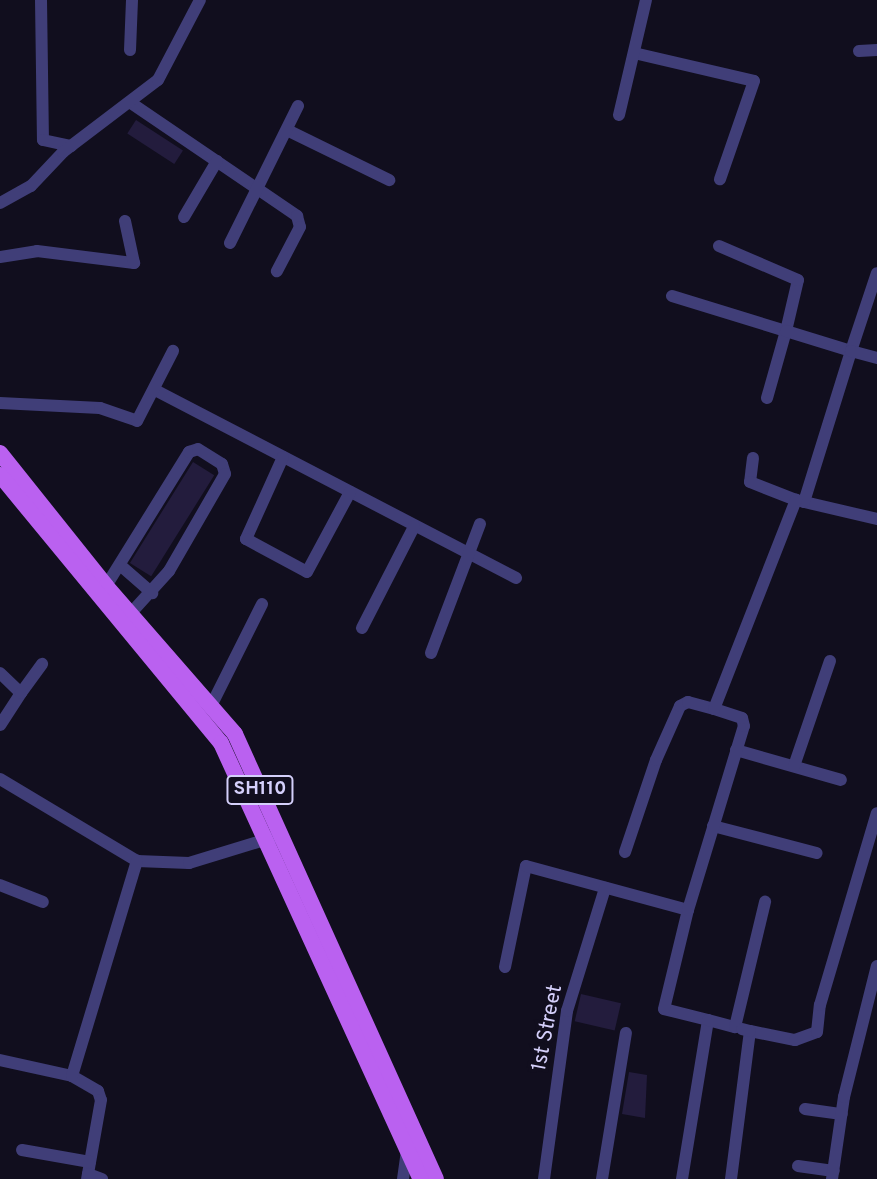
<!DOCTYPE html>
<html>
<head>
<meta charset="utf-8">
<style>
	body { margin:0 }
	#map { position:relative; width:877px; height:1179px; overflow:hidden; background:#110e1e; font-family:Overpass,sans-serif }
	div>[style] { position:absolute }
	.building>* { inset:0; background:#231c3d; transform-origin:0 0 }
	.minor>* { height:12px; margin:-6px; padding:0 6px; transform-origin:6px; border-radius:6px; background:#403e78 }
	.major>* { height:16px; margin:-8px; padding:0 8px; transform-origin:8px; border-radius:8px; background:#ba61f0 }
	span { translate:-50% -50%; white-space:nowrap; text-align:center; line-height:1.15; -webkit-text-stroke:7px #110e1e; paint-order:stroke }
	.shield-label span { padding:2px 5px; background:#110e1e; border:2px solid; border-radius:5px; -webkit-text-stroke-width:0 }
	.shield-label { font-size:19px; color:#d4cffa; font-weight:700 }
	.street-label { font-size:21px; color:#d4cffa }
</style>
</head>
<body>
<div id="map">
	<div class="building">
		<div style="left:136px;top:120px;width:56px;height:16px;rotate:33deg"></div>
		<div style="left:193px;top:462px;width:25px;height:119px;rotate:32deg"></div>
		<div style="left:581px;top:994px;width:41px;height:28px;rotate:13deg"></div>
		<div style="clip-path:polygon(629px 1072px,647px 1075px,645px 1118px,622px 1114px)"></div>
	</div>
	<div class="minor">
		<div style="left:41px;top:0;width:140px;rotate:89.2deg"></div>
		<div style="left:43px;top:140px;width:29px;rotate:12deg"></div>
		<div style="left:130px;top:50px;width:50px;rotate:-87.7deg"></div>
		<div style="left:859px;top:51px;width:18px;rotate:-3deg"></div>
		<div style="left:634px;top:53px;width:123px;rotate:13.1deg"></div>
		<div style="left:754px;top:81px;width:104px;rotate:109.1deg"></div>
		<div style="left:131px;top:103px;width:201px;rotate:34.2deg"></div>
		<div style="left:297px;top:216px;width:11px;rotate:75deg"></div>
		<div style="left:300px;top:227px;width:50px;rotate:117.6deg"></div>
		<div style="left:619px;top:115px;width:118px;rotate:-76.8deg"></div>
		<div style="left:287px;top:130px;width:114px;rotate:26.1deg"></div>
		<div style="left:0;top:203px;width:35px;rotate:-29deg"></div>
		<div style="left:31px;top:186px;width:47px;rotate:-46.7deg"></div>
		<div style="left:63px;top:152px;width:119px;rotate:-37.2deg"></div>
		<div style="left:158px;top:80px;width:90px;rotate:-62.3deg"></div>
		<div style="left:184px;top:217px;width:65px;rotate:-59.5deg"></div>
		<div style="left:230px;top:243px;width:153px;rotate:-63.6deg"></div>
		<div style="left:0;top:257px;width:37px;rotate:-9deg"></div>
		<div style="left:37px;top:251px;width:98px;rotate:7.1deg"></div>
		<div style="left:134px;top:263px;width:43px;rotate:-102.1deg"></div>
		<div style="left:672px;top:296px;width:119px;rotate:17.1deg"></div>
		<div style="left:786px;top:331px;width:52px;rotate:-76.8deg"></div>
		<div style="left:798px;top:280px;width:86px;rotate:-156.7deg"></div>
		<div style="left:155px;top:390px;width:407px;rotate:27.5deg"></div>
		<div style="left:767px;top:398px;width:70px;rotate:-74.2deg"></div>
		<div style="left:786px;top:331px;width:68px;rotate:17.1deg"></div>
		<div style="left:851px;top:351px;width:82px;rotate:-71.6deg"></div>
		<div style="left:0;top:403px;width:100px;rotate:2.9deg"></div>
		<div style="left:100px;top:408px;width:39px;rotate:19deg"></div>
		<div style="left:137px;top:421px;width:79px;rotate:-62.8deg"></div>
		<div style="left:283px;top:457px;width:90px;rotate:114.3deg"></div>
		<div style="left:246px;top:539px;width:69px;rotate:28.4deg"></div>
		<div style="left:307px;top:572px;width:91px;rotate:-61.7deg"></div>
		<div style="left:753px;top:458px;width:24px;rotate:97deg"></div>
		<div style="left:750px;top:482px;width:49px;rotate:21.4deg"></div>
		<div style="left:796px;top:500px;width:83px;rotate:13.2deg"></div>
		<div style="left:804px;top:502px;width:158px;rotate:-72.7deg"></div>
		<div style="left:851px;top:351px;width:27px;rotate:15deg"></div>
		<div style="left:120px;top:565px;width:43px;rotate:41.2deg"></div>
		<div style="left:106px;top:586px;width:158px;rotate:-58.2deg"></div>
		<div style="left:189px;top:452px;width:9px;rotate:-18deg"></div>
		<div style="left:198px;top:449px;width:28px;rotate:32deg"></div>
		<div style="left:222px;top:464px;width:10px;rotate:73deg"></div>
		<div style="left:225px;top:474px;width:112px;rotate:120deg"></div>
		<div style="left:169px;top:571px;width:55px;rotate:132.1deg"></div>
		<div style="left:362px;top:628px;width:114px;rotate:-62.8deg"></div>
		<div style="left:431px;top:653px;width:138px;rotate:-69.2deg"></div>
		<div style="left:0;top:673px;width:29px;rotate:44deg"></div>
		<div style="left:21px;top:693px;width:38px;rotate:123deg"></div>
		<div style="left:21px;top:693px;width:36px;rotate:-54deg"></div>
		<div style="left:211px;top:706px;width:114px;rotate:-63.4deg"></div>
		<div style="left:736px;top:750px;width:109px;rotate:15.9deg"></div>
		<div style="left:794px;top:766px;width:111px;rotate:-71.1deg"></div>
		<div style="left:0;top:779px;width:160px;rotate:30.9deg"></div>
		<div style="left:137px;top:861px;width:52px;rotate:2.2deg"></div>
		<div style="left:189px;top:863px;width:89px;rotate:-17deg"></div>
		<div style="left:713px;top:826px;width:107px;rotate:14.6deg"></div>
		<div style="left:625px;top:852px;width:97px;rotate:-71.4deg"></div>
		<div style="left:656px;top:760px;width:59px;rotate:-66deg"></div>
		<div style="left:680px;top:706px;width:9px;rotate:-27deg"></div>
		<div style="left:688px;top:702px;width:27px;rotate:15deg"></div>
		<div style="left:0;top:885px;width:46px;rotate:21.6deg"></div>
		<div style="left:505px;top:967px;width:103px;rotate:-78.3deg"></div>
		<div style="left:526px;top:866px;width:168px;rotate:15.2deg"></div>
		<div style="left:708px;top:1020px;width:45px;rotate:-166deg"></div>
		<div style="left:664px;top:1009px;width:102px;rotate:-76.4deg"></div>
		<div style="left:688px;top:910px;width:192px;rotate:-73.1deg"></div>
		<div style="left:744px;top:726px;width:8px;rotate:-104deg"></div>
		<div style="left:742px;top:718px;width:29px;rotate:-162deg"></div>
		<div style="left:714px;top:709px;width:225px;rotate:-68.6deg"></div>
		<div style="left:750px;top:1031px;width:46px;rotate:11.3deg"></div>
		<div style="left:795px;top:1040px;width:23px;rotate:-20deg"></div>
		<div style="left:817px;top:1032px;width:27px;rotate:-84deg"></div>
		<div style="left:820px;top:1005px;width:200px;rotate:-73.5deg"></div>
		<div style="left:0;top:1060px;width:74px;rotate:12.5deg"></div>
		<div style="left:72px;top:1076px;width:30px;rotate:30deg"></div>
		<div style="left:98px;top:1091px;width:9px;rotate:72deg"></div>
		<div style="left:101px;top:1100px;width:80px;rotate:100deg"></div>
		<div style="left:72px;top:1076px;width:225px;rotate:-73.2deg"></div>
		<div style="left:805px;top:1109px;width:37px;rotate:8deg"></div>
		<div style="left:22px;top:1150px;width:69px;rotate:10deg"></div>
		<div style="left:798px;top:1166px;width:36px;rotate:8deg"></div>
		<div style="left:88px;top:1174px;width:15px;rotate:20deg"></div>
		<div style="left:403px;top:1179px;width:30px;rotate:-82deg"></div>
		<div style="left:544px;top:1179px;width:170px;rotate:-82.2deg"></div>
		<div style="left:567px;top:1011px;width:129px;rotate:-72.8deg"></div>
		<div style="left:602px;top:1179px;width:148px;rotate:-80.7deg"></div>
		<div style="left:682px;top:1179px;width:161px;rotate:-80.7deg"></div>
		<div style="left:708px;top:1020px;width:28px;rotate:15deg"></div>
		<div style="left:735px;top:1027px;width:129px;rotate:-76.5deg"></div>
		<div style="left:731px;top:1179px;width:149px;rotate:-82.7deg"></div>
		<div style="left:750px;top:1031px;width:8px;rotate:-166deg"></div>
		<div style="left:832px;top:1179px;width:83px;rotate:-81.7deg"></div>
		<div style="left:844px;top:1097px;width:135px;rotate:-75.9deg"></div>
	</div>
	<div class="major">
		<div style="left:0;top:453px;width:170px;rotate:51.4deg"></div>
		<div style="left:106px;top:586px;width:196px;rotate:48.9deg"></div>
		<div style="left:235px;top:734px;width:488px;rotate:65.7deg"></div>
		<div style="left:0;top:475px;width:347px;rotate:50.5deg"></div>
		<div style="left:221px;top:743px;width:480px;rotate:65.4deg"></div>
	</div>
	<div class="shield-label">
		<span style="left:260px;top:790px">SH110</span>
	</div>
	<div class="street-label">
		<span style="left:548px;top:1028px;rotate:-79deg">1st Street</span>
	</div>
</div>
</body>
</html>
